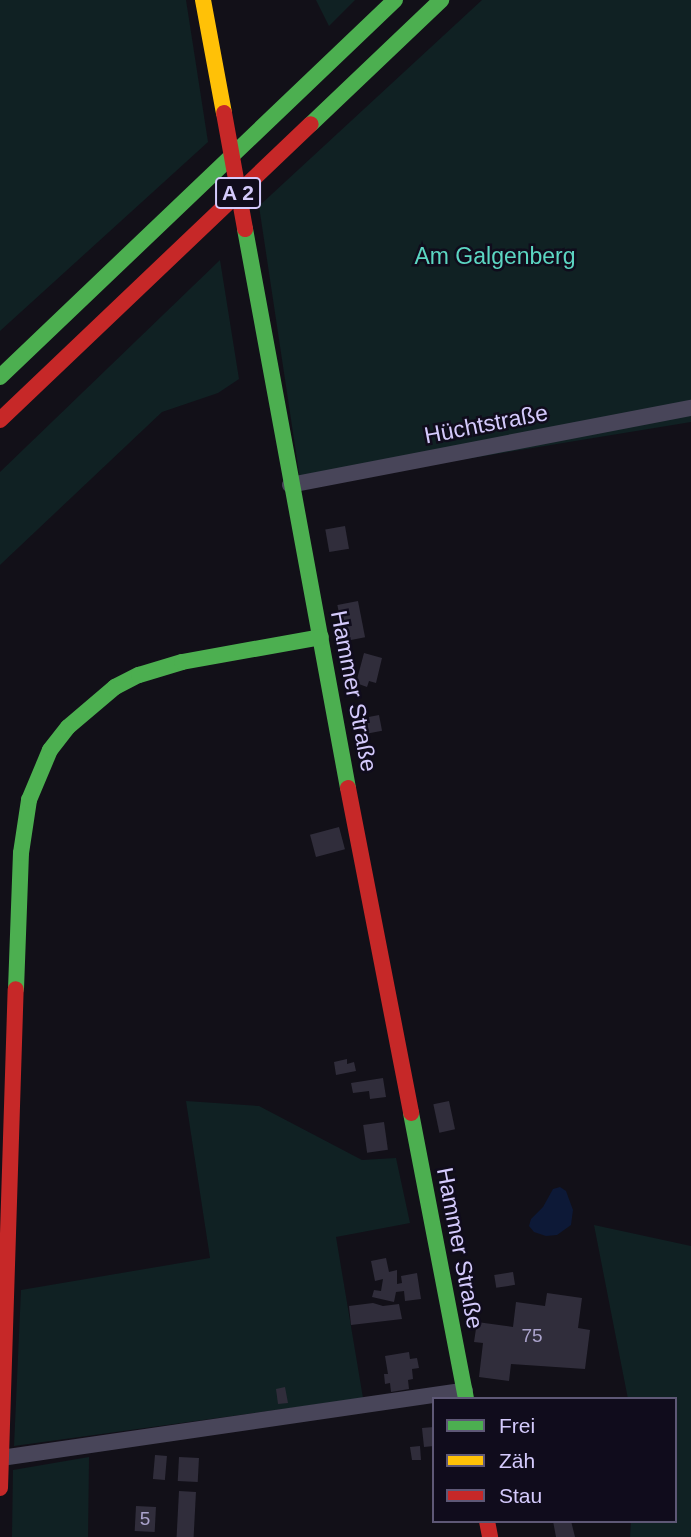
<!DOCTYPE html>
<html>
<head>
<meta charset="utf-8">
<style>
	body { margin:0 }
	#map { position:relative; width:691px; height:1537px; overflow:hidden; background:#121018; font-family:Helvetica,sans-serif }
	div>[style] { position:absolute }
	.green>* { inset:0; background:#102123 }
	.water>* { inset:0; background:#0d1937 }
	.building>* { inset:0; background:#302d3b; transform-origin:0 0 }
	.street>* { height:16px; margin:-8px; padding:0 8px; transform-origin:8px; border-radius:8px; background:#484559 }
	.fast>* { height:16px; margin:-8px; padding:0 8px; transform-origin:8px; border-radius:8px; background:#4caf50 }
	.slow>* { height:16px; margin:-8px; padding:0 8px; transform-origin:8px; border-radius:8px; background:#ffc107 }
	.jam>* { height:16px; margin:-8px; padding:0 8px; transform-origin:8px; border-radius:8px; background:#c62828 }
	.jam-bridge>* { height:16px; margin:-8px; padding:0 8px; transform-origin:8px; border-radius:8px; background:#c62828 }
	span { translate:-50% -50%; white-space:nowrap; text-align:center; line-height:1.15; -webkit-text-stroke:5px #100c1c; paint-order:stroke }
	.number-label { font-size:19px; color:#aba3cc }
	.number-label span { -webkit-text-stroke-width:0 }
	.shield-label span { padding:2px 5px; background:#100c1c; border:2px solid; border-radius:5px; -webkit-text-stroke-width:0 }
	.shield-label { font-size:21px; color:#d4cafc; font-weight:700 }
	.park-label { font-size:23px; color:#5cd6c2 }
	.street-label { font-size:23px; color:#d4cafc }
	.legend { position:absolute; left:432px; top:1397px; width:245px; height:126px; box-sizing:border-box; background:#100c1c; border:2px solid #5e5876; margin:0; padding:9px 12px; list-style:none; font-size:21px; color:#d4cafc }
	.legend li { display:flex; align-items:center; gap:14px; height:35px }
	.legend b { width:35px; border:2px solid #5e5876 }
</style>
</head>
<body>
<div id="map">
	<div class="green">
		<div style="clip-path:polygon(0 0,186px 0,208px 142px,0 331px)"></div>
		<div style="clip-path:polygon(316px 0,355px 0,329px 26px)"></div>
		<div style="clip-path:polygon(482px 0,691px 0,691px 422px,301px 486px,259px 206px)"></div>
		<div style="clip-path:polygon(220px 260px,239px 379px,218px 393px,162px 412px,0 565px,0 472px)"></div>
		<div style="clip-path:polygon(186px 1101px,259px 1106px,362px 1160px,396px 1158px,410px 1223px,336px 1237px,363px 1398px,14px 1446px,21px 1290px,210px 1258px)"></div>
		<div style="clip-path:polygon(594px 1225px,691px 1246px,691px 1537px,630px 1537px,631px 1521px,675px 1521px,675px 1399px,628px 1399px)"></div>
		<div style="clip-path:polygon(89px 1457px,88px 1537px,12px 1537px,13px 1470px)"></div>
	</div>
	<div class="water">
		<div style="clip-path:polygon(560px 1187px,566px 1191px,573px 1210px,571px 1225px,557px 1235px,546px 1236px,534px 1232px,529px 1226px,531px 1219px,543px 1207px,553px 1189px)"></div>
	</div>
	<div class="building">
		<div style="left:345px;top:526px;width:23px;height:20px;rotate:80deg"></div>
		<div style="left:358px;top:601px;width:37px;height:21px;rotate:79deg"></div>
		<div style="clip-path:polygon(364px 653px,382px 658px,376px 683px,369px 681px,367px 687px,356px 683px)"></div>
		<div style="left:379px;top:715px;width:16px;height:21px;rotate:79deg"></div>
		<div style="left:339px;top:827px;width:23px;height:30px;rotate:75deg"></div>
		<div style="clip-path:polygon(347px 1059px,347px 1064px,354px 1062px,356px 1071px,336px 1075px,334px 1062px)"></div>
		<div style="clip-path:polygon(383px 1078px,386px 1097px,370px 1099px,369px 1091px,353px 1093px,351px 1083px)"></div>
		<div style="left:449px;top:1101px;width:29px;height:16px;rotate:78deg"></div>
		<div style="left:384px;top:1122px;width:28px;height:21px;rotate:82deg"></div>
		<div style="clip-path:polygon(386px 1258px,389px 1272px,397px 1270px,397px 1284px,402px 1283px,401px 1276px,417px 1273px,421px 1299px,405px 1301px,404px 1291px,396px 1292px,394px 1302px,372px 1297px,374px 1290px,381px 1291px,383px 1279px,375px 1281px,371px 1261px)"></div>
		<div style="left:513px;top:1272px;width:13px;height:19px;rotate:81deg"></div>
		<div style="clip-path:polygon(547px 1293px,582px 1298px,578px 1328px,590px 1330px,585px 1369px,511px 1364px,509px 1381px,479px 1377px,483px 1343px,474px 1342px,477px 1322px,513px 1327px,516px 1302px,545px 1306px)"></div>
		<div style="clip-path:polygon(373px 1303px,383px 1306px,399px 1304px,402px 1319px,351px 1325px,349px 1306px)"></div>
		<div style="clip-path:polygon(409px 1352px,410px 1359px,417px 1358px,419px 1368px,412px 1369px,413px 1379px,408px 1380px,409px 1389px,391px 1392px,390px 1383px,385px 1384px,384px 1374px,388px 1374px,385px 1356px)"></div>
		<div style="clip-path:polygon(285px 1387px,288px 1403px,278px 1404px,276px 1389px)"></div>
		<div style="clip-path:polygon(434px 1427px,434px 1446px,424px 1447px,422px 1428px)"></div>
		<div style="clip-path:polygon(420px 1446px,421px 1460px,412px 1460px,410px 1447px)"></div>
		<div style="left:155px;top:1455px;width:12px;height:24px;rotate:5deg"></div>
		<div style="left:179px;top:1457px;width:20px;height:24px;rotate:3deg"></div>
		<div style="left:179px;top:1491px;width:17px;height:46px;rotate:3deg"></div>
		<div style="left:136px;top:1506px;width:20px;height:25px;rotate:3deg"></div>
		<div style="clip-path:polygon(553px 1521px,571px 1521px,575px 1537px,556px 1537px)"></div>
	</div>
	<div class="street">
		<div style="left:290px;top:485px;width:408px;rotate:-10.9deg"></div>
		<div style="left:1px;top:1458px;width:469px;rotate:-8.3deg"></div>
	</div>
	<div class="fast">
		<div style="left:311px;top:124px;width:180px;rotate:-43.6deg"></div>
		<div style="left:245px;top:229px;width:568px;rotate:79.56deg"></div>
		<div style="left:0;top:377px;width:546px;rotate:-43.66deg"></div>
		<div style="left:16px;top:989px;width:136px;rotate:-87.9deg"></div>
		<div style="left:21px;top:853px;width:54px;rotate:-81.4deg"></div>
		<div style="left:29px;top:800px;width:54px;rotate:-67.2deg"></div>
		<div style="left:50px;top:750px;width:29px;rotate:-52deg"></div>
		<div style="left:68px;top:727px;width:62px;rotate:-40.4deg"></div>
		<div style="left:115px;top:687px;width:27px;rotate:-27deg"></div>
		<div style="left:139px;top:675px;width:45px;rotate:-16.8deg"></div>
		<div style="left:182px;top:662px;width:141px;rotate:-10.2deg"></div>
		<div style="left:411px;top:1113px;width:291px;rotate:79.1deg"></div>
	</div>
	<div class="slow">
		<div style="left:203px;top:0;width:115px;rotate:79.5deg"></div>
	</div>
	<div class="jam">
		<div style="left:0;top:420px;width:429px;rotate:-43.6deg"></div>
		<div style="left:348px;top:788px;width:331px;rotate:79deg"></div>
		<div style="left:0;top:1488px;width:499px;rotate:-88.2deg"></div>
		<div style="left:487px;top:1521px;width:16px;rotate:79deg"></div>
	</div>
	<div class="jam-bridge">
		<div style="left:224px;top:113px;width:118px;rotate:79.7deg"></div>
	</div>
	<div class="number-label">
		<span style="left:532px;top:1336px">75</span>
		<span style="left:145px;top:1519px">5</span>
	</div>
	<div class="shield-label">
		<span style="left:238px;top:193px">A 2</span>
	</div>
	<div class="park-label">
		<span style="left:495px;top:256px">Am Galgenberg</span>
	</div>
	<div class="street-label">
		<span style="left:486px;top:424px;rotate:-11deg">Hüchtstraße</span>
		<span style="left:354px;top:691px;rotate:79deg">Hammer Straße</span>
		<span style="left:460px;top:1248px;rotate:79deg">Hammer Straße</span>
	</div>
	<ul class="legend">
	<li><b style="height:9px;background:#4caf50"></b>Frei</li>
	<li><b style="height:9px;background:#ffc107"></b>Zäh</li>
	<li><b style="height:9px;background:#c62828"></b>Stau</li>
	</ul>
</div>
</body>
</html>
